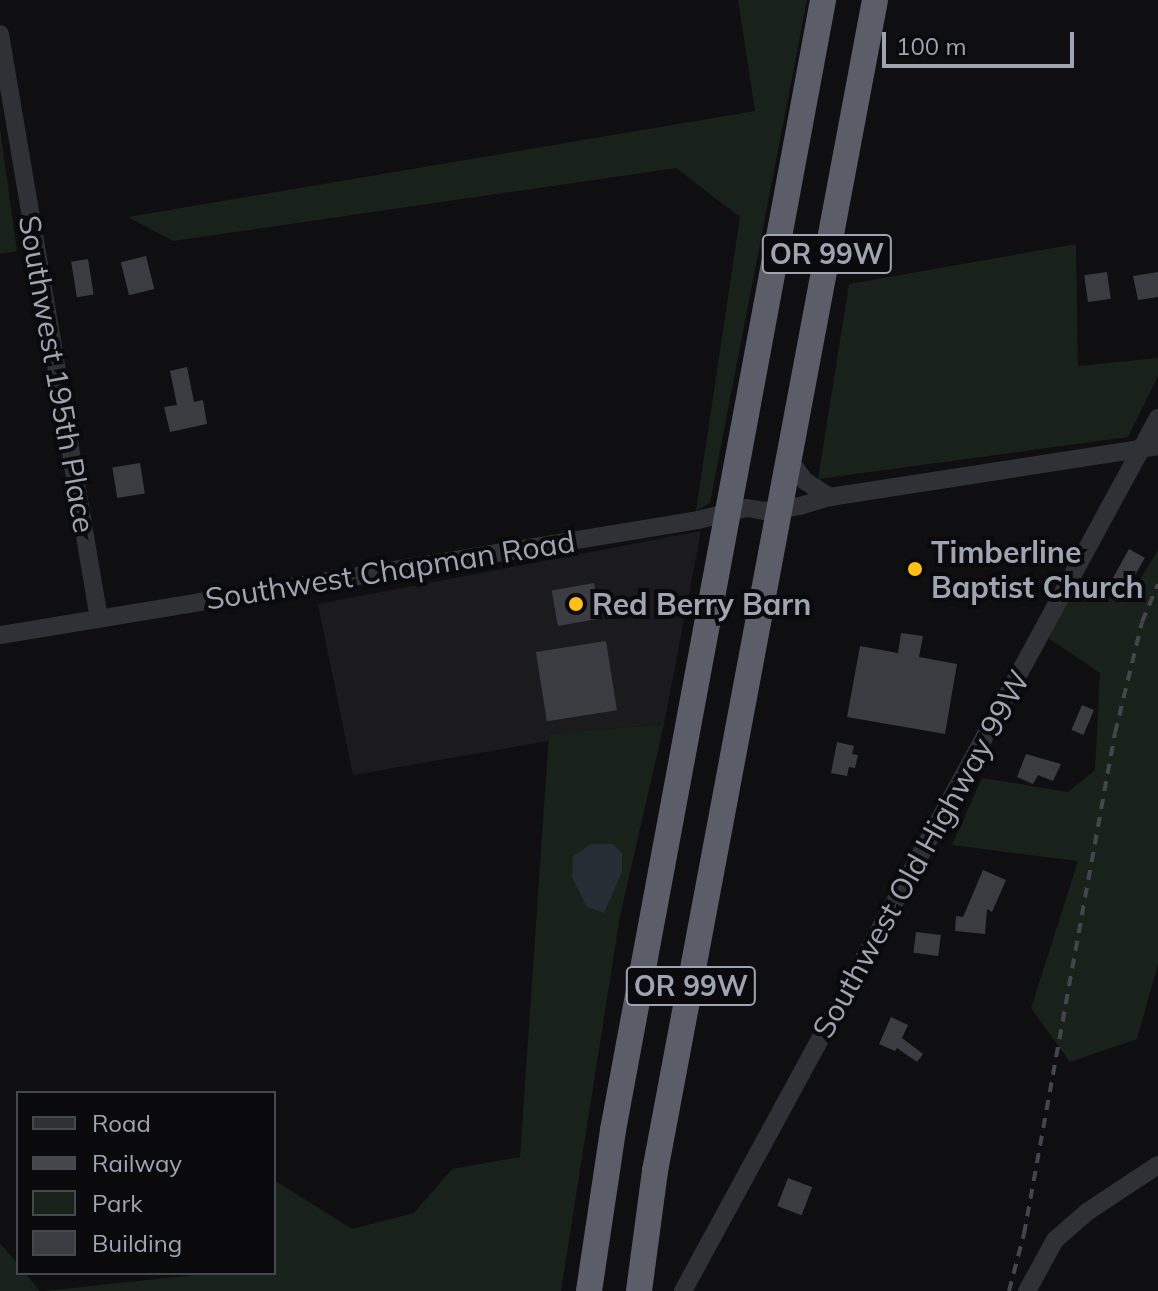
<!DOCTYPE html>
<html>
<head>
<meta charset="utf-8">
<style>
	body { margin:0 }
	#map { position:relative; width:1158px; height:1291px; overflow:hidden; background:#0f0f11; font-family:Mulish,sans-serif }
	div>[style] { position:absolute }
	.built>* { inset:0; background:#1b1b1e }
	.green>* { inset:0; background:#19211b }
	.water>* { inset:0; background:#252d35 }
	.building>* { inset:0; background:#3b3c41; transform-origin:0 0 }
	.minor>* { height:18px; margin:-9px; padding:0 9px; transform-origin:9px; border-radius:9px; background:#303136 }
	.highway>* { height:26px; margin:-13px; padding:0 13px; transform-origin:13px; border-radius:13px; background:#5b5e68 }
	.rail>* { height:4px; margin-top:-2px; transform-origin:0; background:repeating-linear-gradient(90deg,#45464d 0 10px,transparent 0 18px) }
	.dots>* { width:22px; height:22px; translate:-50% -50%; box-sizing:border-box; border:4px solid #0a0a0c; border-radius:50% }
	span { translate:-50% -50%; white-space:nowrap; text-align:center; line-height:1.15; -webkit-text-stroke:8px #0a0a0c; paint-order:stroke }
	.shield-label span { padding:2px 6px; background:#0a0a0c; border:2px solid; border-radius:6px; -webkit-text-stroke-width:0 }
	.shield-label { font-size:28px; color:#9fa4b3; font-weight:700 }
	.street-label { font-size:30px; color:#9fa4b3 }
	.poi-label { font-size:30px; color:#9fa4b3; font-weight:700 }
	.left { translate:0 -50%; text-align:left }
	.legend { position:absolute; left:16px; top:1091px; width:260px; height:184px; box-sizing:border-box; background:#0a0a0c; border:2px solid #46484f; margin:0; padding:10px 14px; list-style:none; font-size:24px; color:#9fa4b3 }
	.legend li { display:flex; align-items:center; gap:16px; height:40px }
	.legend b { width:40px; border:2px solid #46484f }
	.scale { position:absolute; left:882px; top:32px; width:192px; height:36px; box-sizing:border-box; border:4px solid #9fa4b3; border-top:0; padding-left:10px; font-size:24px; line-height:28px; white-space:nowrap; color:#9fa4b3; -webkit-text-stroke:6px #0a0a0c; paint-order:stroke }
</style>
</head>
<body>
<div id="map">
	<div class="built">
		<div style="clip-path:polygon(701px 531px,664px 724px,549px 734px,549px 741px,353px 775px,318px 604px)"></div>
	</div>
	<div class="green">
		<div style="clip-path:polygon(738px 0,807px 0,710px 503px,696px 511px,740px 217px,676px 168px,173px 241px,128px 217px,755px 111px)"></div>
		<div style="clip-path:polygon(0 129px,17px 251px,0 254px)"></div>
		<div style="clip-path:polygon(1076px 244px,1078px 366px,1158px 358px,1158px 376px,1128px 437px,818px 479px,849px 284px)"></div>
		<div style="clip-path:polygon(1158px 550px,1158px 964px,1137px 1039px,1070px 1062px,1031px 1008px,1078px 861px,952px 845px,982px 778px,1068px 792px,1095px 770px,1100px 673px,1045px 636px,1076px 577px,1128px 599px)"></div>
		<div style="clip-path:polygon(664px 724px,620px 916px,561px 1291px,44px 1291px,213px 1273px,274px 1273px,274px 1180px,352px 1229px,414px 1213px,452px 1169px,520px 1157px,549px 734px)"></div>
		<div style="clip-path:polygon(0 1243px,18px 1264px,18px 1273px,25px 1273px,40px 1291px,0 1291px)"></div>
	</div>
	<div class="water">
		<div style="clip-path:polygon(591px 844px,613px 844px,622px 853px,622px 872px,604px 913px,587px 907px,572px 877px,573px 856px)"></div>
	</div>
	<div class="building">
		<div style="left:146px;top:256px;width:34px;height:26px;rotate:76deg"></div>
		<div style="left:88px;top:259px;width:36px;height:17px;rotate:81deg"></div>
		<div style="left:1107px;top:272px;width:27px;height:23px;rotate:82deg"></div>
		<div style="clip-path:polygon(1158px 272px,1158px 297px,1138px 300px,1133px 276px)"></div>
		<div style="clip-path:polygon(187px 367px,194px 402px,203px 400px,207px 424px,170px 432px,164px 407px,177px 405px,170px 371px)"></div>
		<div style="left:140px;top:463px;width:31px;height:28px;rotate:81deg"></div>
		<div style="left:1129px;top:549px;width:18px;height:39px;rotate:29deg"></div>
		<div style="left:594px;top:583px;width:36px;height:43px;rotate:80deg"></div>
		<div style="clip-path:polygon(901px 633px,923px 636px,919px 657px,957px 664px,945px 734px,847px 717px,860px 646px,898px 653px)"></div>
		<div style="left:606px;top:641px;width:70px;height:71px;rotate:81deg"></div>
		<div style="left:1082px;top:705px;width:13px;height:27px;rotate:23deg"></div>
		<div style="clip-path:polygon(837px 742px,854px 746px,852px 754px,858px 755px,855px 768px,849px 767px,847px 776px,831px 773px)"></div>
		<div style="clip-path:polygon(1026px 754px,1061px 764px,1053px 781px,1038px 775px,1033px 784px,1017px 777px)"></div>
		<div style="clip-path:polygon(983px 870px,1006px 880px,992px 912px,987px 909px,985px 934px,955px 931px,956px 916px,963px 917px)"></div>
		<div style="left:916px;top:932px;width:25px;height:21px;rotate:7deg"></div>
		<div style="clip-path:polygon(891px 1017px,908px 1025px,902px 1038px,923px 1054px,917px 1062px,897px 1048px,895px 1051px,879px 1044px)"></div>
		<div style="left:788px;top:1178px;width:26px;height:30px;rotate:21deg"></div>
	</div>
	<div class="minor">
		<div style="left:0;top:34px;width:593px;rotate:80.39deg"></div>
		<div style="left:789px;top:460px;width:26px;rotate:53deg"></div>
		<div style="left:805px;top:481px;width:30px;rotate:33deg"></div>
		<div style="left:0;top:635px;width:707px;rotate:-9.36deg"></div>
		<div style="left:698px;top:520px;width:50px;rotate:-13.8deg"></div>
		<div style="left:747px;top:508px;width:17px;rotate:10deg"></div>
		<div style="left:764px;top:511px;width:36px;rotate:-8deg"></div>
		<div style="left:800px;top:506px;width:31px;rotate:-17deg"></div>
		<div style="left:830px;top:497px;width:332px;rotate:-8.8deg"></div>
		<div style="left:683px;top:1291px;width:994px;rotate:-61.45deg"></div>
		<div style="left:1027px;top:1291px;width:58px;rotate:-61.2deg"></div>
		<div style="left:1055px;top:1240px;width:43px;rotate:-41.2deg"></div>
		<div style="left:1087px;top:1212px;width:85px;rotate:-33.5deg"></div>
	</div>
	<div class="highway">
		<div style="left:589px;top:1291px;width:163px;rotate:-81.5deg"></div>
		<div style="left:613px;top:1130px;width:1149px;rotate:-79.47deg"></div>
		<div style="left:639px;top:1291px;width:121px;rotate:-82.4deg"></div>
		<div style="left:655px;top:1171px;width:1191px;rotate:-79.36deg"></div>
	</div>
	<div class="rail">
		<div style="left:1009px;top:1291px;width:59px;rotate:-75.3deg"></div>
		<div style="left:1024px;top:1234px;width:509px;rotate:-79.71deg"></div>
		<div style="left:1115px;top:733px;width:114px;rotate:-76.3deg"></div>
		<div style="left:1142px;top:622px;width:41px;rotate:-67.2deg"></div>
	</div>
	<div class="dots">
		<div style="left:915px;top:569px;background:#ffbf19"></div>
		<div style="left:576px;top:604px;background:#ffbf19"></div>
	</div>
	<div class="shield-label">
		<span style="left:827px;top:254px">OR 99W</span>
		<span style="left:691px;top:986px">OR 99W</span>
	</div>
	<div class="street-label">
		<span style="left:57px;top:374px;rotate:80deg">Southwest 195th Place</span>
		<span style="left:390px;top:570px;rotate:-9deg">Southwest Chapman Road</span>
		<span style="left:921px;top:854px;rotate:-61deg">Southwest Old Highway 99W</span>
	</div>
	<div class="poi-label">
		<span class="left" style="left:931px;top:569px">Timberline<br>Baptist Church</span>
		<span class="left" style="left:592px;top:604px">Red Berry Barn</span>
	</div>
	<ul class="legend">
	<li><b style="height:10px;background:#303136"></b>Road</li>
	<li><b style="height:10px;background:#45464d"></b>Railway</li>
	<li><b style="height:22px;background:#19211b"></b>Park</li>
	<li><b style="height:22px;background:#3b3c41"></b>Building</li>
	</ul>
	<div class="scale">100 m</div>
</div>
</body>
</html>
